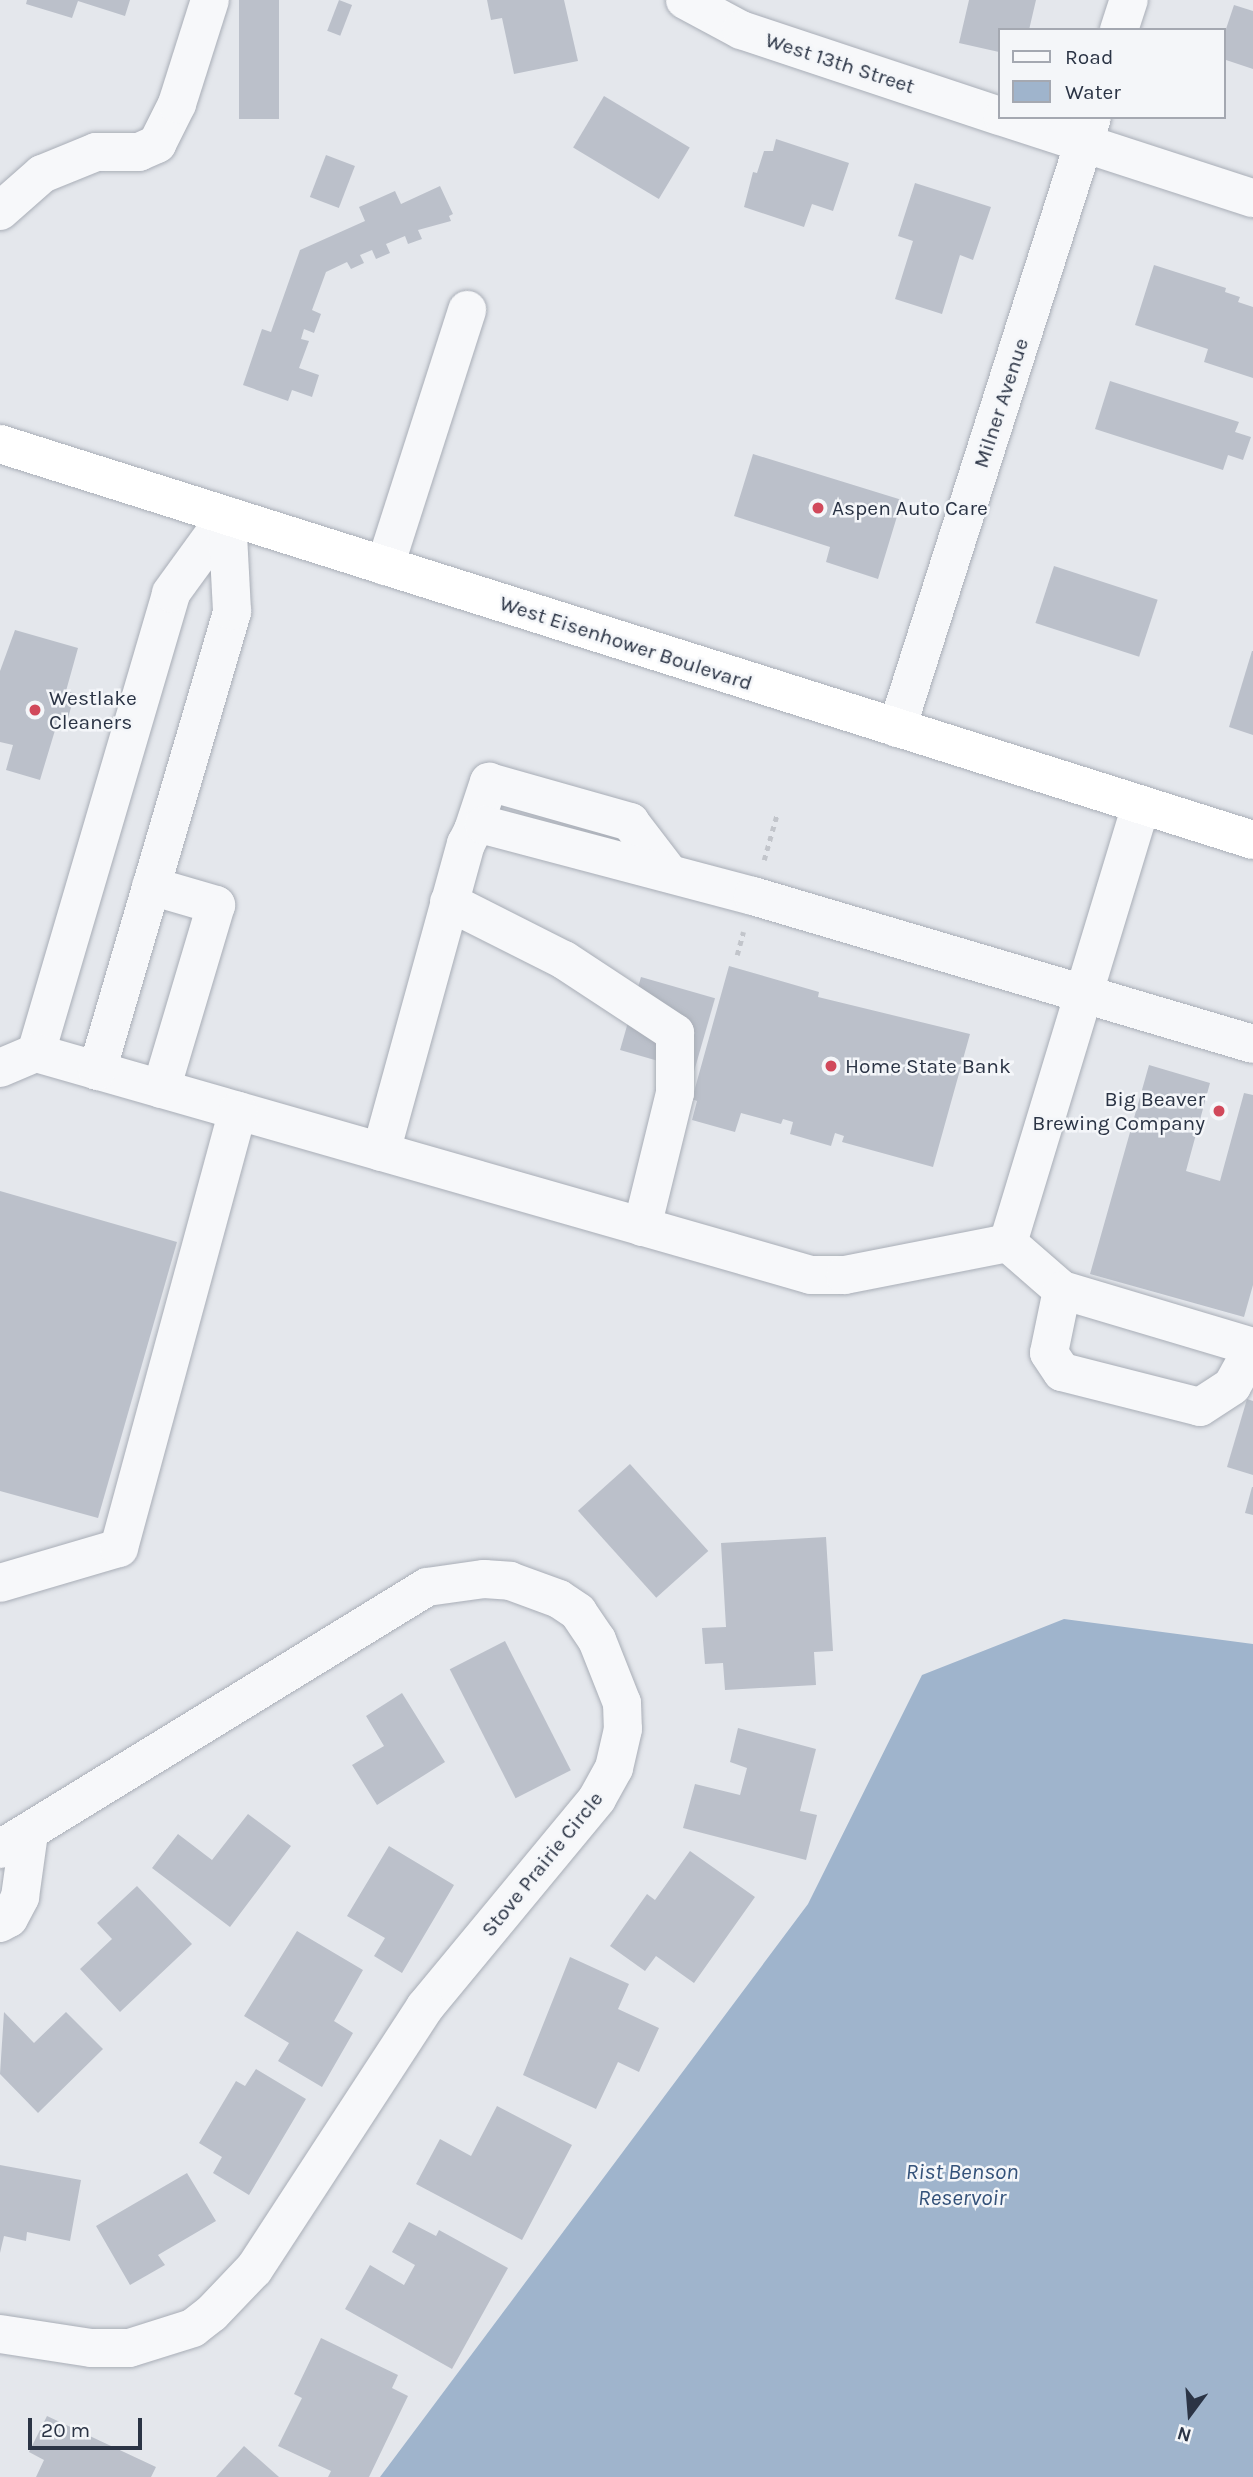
<!DOCTYPE html>
<html>
<head>
<meta charset="utf-8">
<style>
	body { margin:0 }
	#map { position:relative; width:1253px; height:2477px; overflow:hidden; background:#e4e7ec; font-family:Karla,sans-serif }
	div>[style] { position:absolute }
	.water>* { inset:0; background:#9fb4cc }
	.building>* { inset:0; background:#bbc0ca; transform-origin:0 0 }
	.path>* { height:4.5px; margin-top:-2.25px; transform-origin:0; background:repeating-linear-gradient(90deg,#c2c5cb 0 5px,transparent 0 10px) }
	.roads { filter:drop-shadow(0 0 2px #a9aeb7) drop-shadow(0 0 2px #a9aeb7) }
	.minor>* { height:38px; margin:-19px; padding:0 19px; transform-origin:19px; border-radius:19px; background:#f7f8fa }
	.highway>* { height:38px; margin:-19px; padding:0 19px; transform-origin:19px; border-radius:19px; background:#fff }
	.dots>* { width:19px; height:19px; translate:-50% -50%; box-sizing:border-box; border:4px solid #f4f6f9; border-radius:50% }
	span { translate:-50% -50%; white-space:nowrap; text-align:center; line-height:1.15; -webkit-text-stroke:5px #f4f6f9; paint-order:stroke }
	.street-label { font-size:21px; color:#2b3445 }
	.poi-label { font-size:21px; color:#2b3445 }
	.left { translate:0 -50%; text-align:left }
	.right { translate:-100% -50%; text-align:right }
	.water-label { font-size:23px; color:#34527a; font-style:italic }
	.legend { position:absolute; left:998px; top:28px; width:228px; height:91px; box-sizing:border-box; background:#f4f6f9; border:2px solid #a4a8b1; margin:0; padding:9px 12px; list-style:none; font-size:21px; color:#2b3445 }
	.legend li { display:flex; align-items:center; gap:14px; height:35px }
	.legend b { width:35px; border:2px solid #a4a8b1 }
	.north { position:absolute; left:1155px; top:2379px; width:70px; height:70px; -webkit-text-stroke:5px #f4f6f9; paint-order:stroke; rotate:196deg; font-size:19px; font-weight:700; line-height:28px; text-align:center; color:#2b3445 }
	.north::after { content:''; display:block; margin:auto; width:24px; height:32px; background:#2b3445; clip-path:polygon(50% 0,100% 100%,50% 72%,0 100%) }
	.scale { position:absolute; left:28px; top:2418px; width:114px; height:32px; box-sizing:border-box; border:4px solid #2b3445; border-top:0; padding-left:9px; font-size:21px; line-height:24px; white-space:nowrap; color:#2b3445; -webkit-text-stroke:5px #f4f6f9; paint-order:stroke }
</style>
</head>
<body>
<div id="map">
	<div class="water">
		<div style="clip-path:polygon(1064px 1619px,1253px 1644px,1253px 2477px,380px 2477px,808px 1904px,922px 1675px)"></div>
	</div>
	<div class="building">
		<div style="clip-path:polygon(27px 0,130px 0,125px 16px,78px 1px,72px 18px,26px 4px)"></div>
		<div style="left:239px;top:0;width:40px;height:119px"></div>
		<div style="left:339px;top:0;width:14px;height:33px;rotate:21deg"></div>
		<div style="clip-path:polygon(487px 0,564px 0,578px 61px,514px 74px,502px 18px,491px 20px)"></div>
		<div style="clip-path:polygon(969px 0,1036px 0,1029px 30px,999px 30px,999px 52px,959px 43px)"></div>
		<div style="clip-path:polygon(1234px 5px,1253px 11px,1253px 69px,1223px 59px,1223px 38px)"></div>
		<div style="left:604px;top:96px;width:100px;height:60px;rotate:31deg"></div>
		<div style="clip-path:polygon(776px 139px,849px 163px,833px 211px,812px 204px,804px 227px,744px 207px,753px 172px,757px 173px,764px 151px,773px 151px)"></div>
		<div style="left:326px;top:155px;width:31px;height:45px;rotate:21deg"></div>
		<div style="clip-path:polygon(915px 183px,991px 207px,973px 260px,960px 255px,942px 314px,895px 299px,913px 241px,898px 236px)"></div>
		<div style="clip-path:polygon(440px 186px,453px 214px,449px 216px,451px 221px,418px 230px,422px 239px,408px 244px,405px 236px,386px 244px,390px 253px,376px 259px,372px 250px,360px 255px,364px 263px,351px 269px,347px 262px,326px 272px,312px 310px,321px 314px,314px 333px,304px 329px,301px 339px,309px 341px,299px 368px,319px 375px,312px 397px,292px 390px,288px 401px,243px 385px,262px 329px,271px 332px,300px 250px,365px 221px,359px 207px,395px 191px,401px 204px)"></div>
		<div style="clip-path:polygon(1154px 265px,1226px 288px,1225px 292px,1240px 297px,1238px 302px,1253px 307px,1253px 378px,1204px 362px,1208px 349px,1135px 325px)"></div>
		<div style="clip-path:polygon(1110px 381px,1239px 422px,1235px 432px,1251px 437px,1243px 460px,1228px 455px,1223px 470px,1095px 429px)"></div>
		<div style="clip-path:polygon(753px 454px,902px 500px,878px 579px,826px 562px,830px 547px,734px 516px)"></div>
		<div style="left:1054px;top:566px;width:109px;height:60px;rotate:18deg"></div>
		<div style="clip-path:polygon(15px 630px,78px 648px,66px 691px,75px 693px,65px 729px,56px 727px,40px 780px,6px 770px,13px 745px,0 742px,0 671px)"></div>
		<div style="clip-path:polygon(1252px 651px,1253px 651px,1253px 735px,1229px 727px)"></div>
		<div style="clip-path:polygon(729px 966px,819px 992px,818px 997px,970px 1034px,933px 1167px,842px 1142px,844px 1136px,835px 1133px,831px 1146px,790px 1134px,793px 1122px,783px 1119px,781px 1124px,741px 1113px,735px 1132px,692px 1120px,697px 1101px,692px 1099px)"></div>
		<div style="left:641px;top:977px;width:77px;height:76px;rotate:16deg"></div>
		<div style="clip-path:polygon(1149px 1065px,1210px 1083px,1186px 1171px,1220px 1181px,1244px 1093px,1253px 1095px,1253px 1285px,1244px 1317px,1090px 1274px)"></div>
		<div style="clip-path:polygon(0 1191px,177px 1242px,98px 1518px,0 1491px)"></div>
		<div style="clip-path:polygon(1247px 1399px,1253px 1401px,1253px 1475px,1227px 1467px)"></div>
		<div style="left:630px;top:1464px;width:117px;height:70px;rotate:48deg"></div>
		<div style="clip-path:polygon(1252px 1487px,1253px 1487px,1253px 1515px,1245px 1513px)"></div>
		<div style="clip-path:polygon(826px 1537px,833px 1651px,814px 1652px,816px 1685px,725px 1690px,723px 1663px,705px 1664px,702px 1628px,726px 1627px,721px 1543px)"></div>
		<div style="left:505px;top:1641px;width:145px;height:62px;rotate:63deg"></div>
		<div style="clip-path:polygon(402px 1693px,445px 1762px,377px 1805px,352px 1765px,384px 1746px,366px 1716px)"></div>
		<div style="clip-path:polygon(738px 1728px,816px 1749px,800px 1811px,817px 1815px,806px 1860px,683px 1828px,695px 1784px,740px 1795px,747px 1768px,730px 1762px)"></div>
		<div style="clip-path:polygon(248px 1814px,291px 1846px,230px 1927px,152px 1868px,178px 1834px,212px 1860px)"></div>
		<div style="clip-path:polygon(389px 1846px,454px 1885px,402px 1973px,374px 1956px,385px 1938px,347px 1916px)"></div>
		<div style="clip-path:polygon(690px 1851px,755px 1897px,694px 1983px,656px 1956px,645px 1971px,610px 1946px,647px 1894px,655px 1900px)"></div>
		<div style="clip-path:polygon(137px 1886px,192px 1944px,120px 2012px,80px 1969px,112px 1939px,97px 1923px)"></div>
		<div style="clip-path:polygon(297px 1931px,363px 1970px,334px 2021px,353px 2033px,322px 2087px,278px 2061px,289px 2043px,244px 2016px)"></div>
		<div style="clip-path:polygon(570px 1957px,629px 1984px,618px 2009px,659px 2028px,639px 2072px,618px 2062px,596px 2109px,523px 2075px)"></div>
		<div style="clip-path:polygon(4px 2012px,34px 2043px,66px 2012px,103px 2049px,38px 2113px,0 2074px)"></div>
		<div style="clip-path:polygon(256px 2069px,306px 2099px,249px 2195px,213px 2173px,222px 2157px,199px 2143px,236px 2081px,245px 2086px)"></div>
		<div style="clip-path:polygon(497px 2106px,572px 2145px,522px 2240px,416px 2184px,440px 2139px,471px 2156px)"></div>
		<div style="clip-path:polygon(0 2165px,81px 2180px,70px 2241px,27px 2232px,26px 2241px,4px 2236px,0 2253px)"></div>
		<div style="clip-path:polygon(187px 2173px,216px 2221px,158px 2255px,165px 2265px,130px 2285px,96px 2226px)"></div>
		<div style="clip-path:polygon(409px 2222px,436px 2236px,439px 2230px,508px 2268px,452px 2369px,345px 2309px,370px 2265px,404px 2285px,415px 2265px,392px 2252px)"></div>
		<div style="clip-path:polygon(321px 2338px,398px 2375px,392px 2388px,408px 2396px,369px 2477px,328px 2477px,331px 2471px,278px 2446px,302px 2398px,294px 2394px)"></div>
		<div style="clip-path:polygon(47px 2416px,156px 2467px,151px 2477px,36px 2477px,44px 2460px,29px 2452px)"></div>
		<div style="clip-path:polygon(244px 2446px,279px 2477px,216px 2477px)"></div>
	</div>
	<div class="path">
		<div style="left:764px;top:860px;width:48px;rotate:-74.2deg"></div>
		<div style="left:737px;top:955px;width:24px;rotate:-75deg"></div>
	</div>
	<div class="roads">
		<div class="minor">
			<div style="left:685px;top:0;width:64px;rotate:28.2deg"></div>
			<div style="left:741px;top:30px;width:272px;rotate:18.4deg"></div>
			<div style="left:1119px;top:30px;width:32px;rotate:-72deg"></div>
			<div style="left:1003px;top:117px;width:263px;rotate:18deg"></div>
			<div style="left:0;top:211px;width:56px;rotate:-41.4deg"></div>
			<div style="left:42px;top:174px;width:58px;rotate:-22.2deg"></div>
			<div style="left:96px;top:152px;width:43px"></div>
			<div style="left:139px;top:152px;width:20px;rotate:-24deg"></div>
			<div style="left:157px;top:144px;width:45px;rotate:-63.4deg"></div>
			<div style="left:177px;top:104px;width:109px;rotate:-72.4deg"></div>
			<div style="left:385px;top:566px;width:269px;rotate:-72.2deg"></div>
			<div style="left:897px;top:728px;width:641px;rotate:-72.3deg"></div>
			<div style="left:473px;top:830px;width:51px;rotate:-71.6deg"></div>
			<div style="left:489px;top:782px;width:147px;rotate:15.8deg"></div>
			<div style="left:630px;top:822px;width:64px;rotate:52.6deg"></div>
			<div style="left:151px;top:886px;width:68px;rotate:16.3deg"></div>
			<div style="left:216px;top:905px;width:192px;rotate:106.6deg"></div>
			<div style="left:449px;top:902px;width:129px;rotate:26.8deg"></div>
			<div style="left:564px;top:960px;width:133px;rotate:33.3deg"></div>
			<div style="left:675px;top:1033px;width:60px;rotate:90deg"></div>
			<div style="left:675px;top:1093px;width:138px;rotate:103.8deg"></div>
			<div style="left:36px;top:1053px;width:479px;rotate:-73.6deg"></div>
			<div style="left:171px;top:593px;width:95px;rotate:-54deg"></div>
			<div style="left:0;top:1068px;width:39px;rotate:-23deg"></div>
			<div style="left:36px;top:1053px;width:806px;rotate:15.98deg"></div>
			<div style="left:811px;top:1275px;width:34px"></div>
			<div style="left:845px;top:1275px;width:166px;rotate:-11.1deg"></div>
			<div style="left:97px;top:1071px;width:479px;rotate:-73.6deg"></div>
			<div style="left:232px;top:611px;width:95px;rotate:-93deg"></div>
			<div style="left:381px;top:1152px;width:320px;rotate:-74.6deg"></div>
			<div style="left:466px;top:844px;width:16px;rotate:-63deg"></div>
			<div style="left:473px;top:830px;width:12px;rotate:-24deg"></div>
			<div style="left:484px;top:825px;width:278px;rotate:14.8deg"></div>
			<div style="left:753px;top:896px;width:521px;rotate:16.49deg"></div>
			<div style="left:1008px;top:1243px;width:458px;rotate:-73.1deg"></div>
			<div style="left:1008px;top:1243px;width:72px;rotate:41deg"></div>
			<div style="left:1062px;top:1290px;width:199px;rotate:16.6deg"></div>
			<div style="left:1062px;top:1290px;width:64px;rotate:101.7deg"></div>
			<div style="left:1049px;top:1353px;width:23px;rotate:56deg"></div>
			<div style="left:1062px;top:1372px;width:142px;rotate:14.2deg"></div>
			<div style="left:1200px;top:1407px;width:38px;rotate:-33deg"></div>
			<div style="left:1232px;top:1386px;width:43px;rotate:-61.1deg"></div>
			<div style="left:0;top:1583px;width:124px;rotate:-16.4deg"></div>
			<div style="left:119px;top:1548px;width:453px;rotate:-74.8deg"></div>
			<div style="left:0;top:1849px;width:501px;rotate:-31.53deg"></div>
			<div style="left:427px;top:1587px;width:58px;rotate:-8deg"></div>
			<div style="left:484px;top:1579px;width:26px;rotate:4deg"></div>
			<div style="left:510px;top:1581px;width:52px;rotate:20.2deg"></div>
			<div style="left:559px;top:1599px;width:23px;rotate:34deg"></div>
			<div style="left:578px;top:1612px;width:34px;rotate:56deg"></div>
			<div style="left:597px;top:1640px;width:68px;rotate:68.4deg"></div>
			<div style="left:622px;top:1703px;width:26px;rotate:88deg"></div>
			<div style="left:623px;top:1729px;width:40px;rotate:103deg"></div>
			<div style="left:614px;top:1768px;width:35px;rotate:119deg"></div>
			<div style="left:597px;top:1799px;width:270px;rotate:129.6deg"></div>
			<div style="left:425px;top:2007px;width:313px;rotate:123.1deg"></div>
			<div style="left:254px;top:2269px;width:61px;rotate:133.7deg"></div>
			<div style="left:212px;top:2313px;width:24px;rotate:142deg"></div>
			<div style="left:193px;top:2328px;width:67px;rotate:162.6deg"></div>
			<div style="left:129px;top:2348px;width:38px;rotate:180deg"></div>
			<div style="left:91px;top:2348px;width:92px;rotate:-171.3deg"></div>
			<div style="left:0;top:1923px;width:10px;rotate:-29deg"></div>
			<div style="left:9px;top:1918px;width:24px;rotate:-62deg"></div>
			<div style="left:20px;top:1897px;width:65px;rotate:-82deg"></div>
		</div>
		<div class="highway">
			<div style="left:0;top:444px;width:1314px;rotate:17.54deg"></div>
		</div>
	</div>
	<div class="dots">
		<div style="left:818px;top:508px;background:#d1495b"></div>
		<div style="left:35px;top:710px;background:#d1495b"></div>
		<div style="left:831px;top:1066px;background:#d1495b"></div>
		<div style="left:1219px;top:1111px;background:#d1495b"></div>
	</div>
	<div class="street-label">
		<span style="left:840px;top:63px;rotate:18deg">West 13th Street</span>
		<span style="left:1001px;top:403px;rotate:-72deg">Milner Avenue</span>
		<span style="left:626px;top:643px;rotate:18deg">West Eisenhower Boulevard</span>
		<span style="left:542px;top:1864px;rotate:-51deg">Stove Prairie Circle</span>
	</div>
	<div class="poi-label">
		<span class="left" style="left:832px;top:508px">Aspen Auto Care</span>
		<span class="left" style="left:49px;top:710px">Westlake<br>Cleaners</span>
		<span class="left" style="left:845px;top:1066px">Home State Bank</span>
		<span class="right" style="left:1205px;top:1111px">Big Beaver<br>Brewing Company</span>
	</div>
	<div class="water-label">
		<span style="left:962px;top:2185px">Rist Benson<br>Reservoir</span>
	</div>
	<ul class="legend">
	<li><b style="height:9px;background:#f7f8fa"></b>Road</li>
	<li><b style="height:19px;background:#9fb4cc"></b>Water</li>
	</ul>
	<div class="north">N</div>
	<div class="scale">20 m</div>
</div>
</body>
</html>
